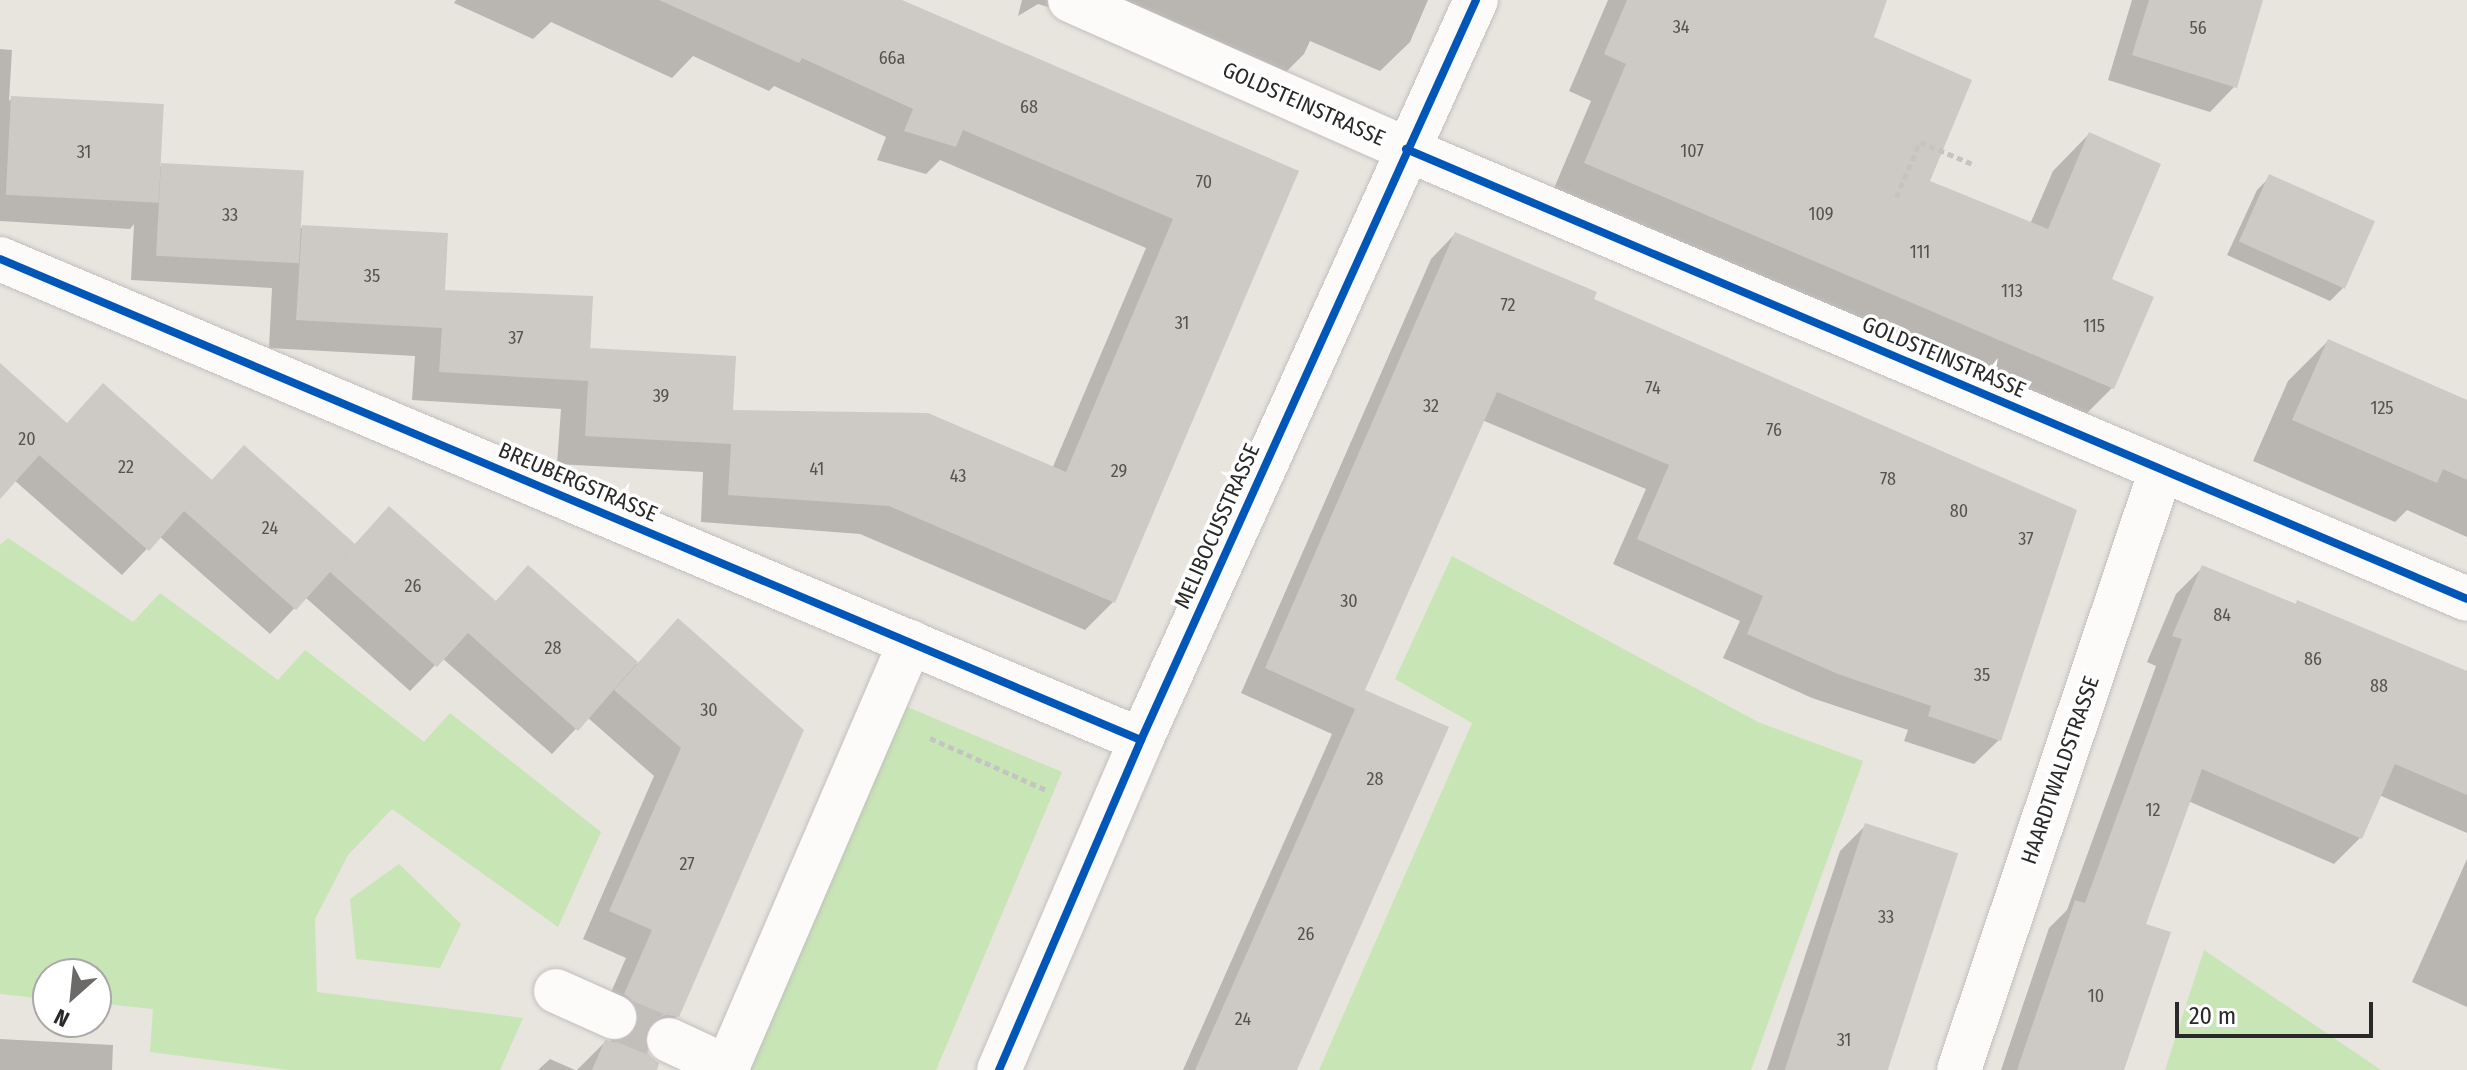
<!DOCTYPE html>
<html>
<head>
<meta charset="utf-8">
<style>
	body { margin:0 }
	#map { position:relative; width:2467px; height:1070px; overflow:hidden; background:#e8e4de; font-family:"Fira Sans Condensed",sans-serif }
	div>[style] { position:absolute }
	.green>* { inset:0; background:#c8e5b5 }
	.shadow>* { inset:0; background:#0003 }
	.building>* { inset:0; background:#cdcac5; transform-origin:0 0 }
	.minor-tunnel>* { height:44px; margin-top:-22px; transform-origin:0; background:repeating-linear-gradient(90deg,#c2bfba 0 44px,transparent 0 66px) }
	.path>* { height:5px; margin-top:-2.5px; transform-origin:0; background:repeating-linear-gradient(90deg,#c4c4c3 0 6px,transparent 0 10px) }
	.roads { filter:drop-shadow(0 0 2px #c1c0c0) drop-shadow(0 0 2px #c1c0c0) }
	.minor>* { height:44px; margin:-22px; padding:0 22px; transform-origin:22px; border-radius:22px; background:#fcfbfa }
	.cycleway>* { height:8px; margin:-4px; padding:0 4px; transform-origin:4px; border-radius:4px; background:#0057b8 }
	span { translate:-50% -50%; white-space:nowrap; text-align:center; line-height:1.15; -webkit-text-stroke:7px #fff; paint-order:stroke }
	.number-label { font-size:18px; color:#545352 }
	.number-label span { -webkit-text-stroke-width:0 }
	.street-label { font-size:22px; color:#292929 }
	.north { position:absolute; left:32px; top:958px; width:80px; height:80px; box-sizing:border-box; background:#fff; border:2px solid #a9a9a9; border-radius:50%; rotate:207deg; font-size:22px; font-weight:700; line-height:32px; text-align:center; color:#292929 }
	.north::after { content:''; display:block; margin:auto; width:28px; height:36px; background:#6c6a68; clip-path:polygon(50% 0,100% 100%,50% 72%,0 100%) }
	.scale { position:absolute; left:2175px; top:1002px; width:198px; height:36px; box-sizing:border-box; border:4px solid #292929; border-top:0; padding-left:10px; font-size:24px; line-height:28px; white-space:nowrap; color:#292929; -webkit-text-stroke:6px #fff; paint-order:stroke }
</style>
</head>
<body>
<div id="map">
	<div class="green">
		<div style="clip-path:polygon(8px 538px,133px 622px,160px 593px,278px 680px,305px 650px,424px 742px,450px 713px,601px 832px,558px 927px,392px 809px,348px 855px,315px 919px,317px 992px,523px 1018px,500px 1070px,289px 1070px,150px 1052px,153px 1009px,96px 1003px,96px 974px,48px 974px,48px 999px,0 994px,0 545px)"></div>
		<div style="clip-path:polygon(1452px 556px,1758px 722px,1863px 761px,1751px 1070px,1319px 1070px,1472px 723px,1395px 679px)"></div>
		<div style="clip-path:polygon(905px 706px,1062px 772px,936px 1070px,750px 1070px)"></div>
		<div style="clip-path:polygon(399px 864px,461px 924px,440px 968px,356px 959px,350px 899px)"></div>
		<div style="clip-path:polygon(2204px 950px,2381px 1070px,2165px 1070px)"></div>
	</div>
	<div class="shadow">
		<div style="clip-path:polygon(456px 0,899px 0,1297px 172px,1113px 602px,1085px 630px,860px 534px,701px 522px,703px 472px,557px 464px,561px 409px,412px 400px,415px 356px,269px 348px,272px 288px,131px 280px,134px 224px,130px 229px,0 221px,0 49px,12px 50px,9px 101px,12px 98px,158px 169px,162px 165px,298px 231px,302px 227px,442px 292px,731px 412px,1052px 469px,1146px 248px,940px 160px,926px 174px,877px 160px,886px 137px,774px 86px,769px 91px,693px 56px,672px 78px,551px 22px,533px 39px,454px 3px)"></div>
		<div style="clip-path:polygon(1022px 0,1077px 0,1065px 12px,1038px 4px,1018px 16px)"></div>
		<div style="clip-path:polygon(1098px 0,1428px 0,1410px 42px,1380px 71px,1310px 41px,1304px 54px,1275px 83px)"></div>
		<div style="clip-path:polygon(1608px 0,1883px 0,1871px 38px,1928px 182px,2030px 224px,2053px 171px,2089px 134px,2109px 280px,2112px 388px,2076px 424px,1549px 200px,1591px 101px,1569px 91px)"></div>
		<div style="clip-path:polygon(2132px 0,2261px 0,2235px 86px,2210px 112px,2108px 80px)"></div>
		<div style="clip-path:polygon(2270px 177px,2343px 288px,2330px 301px,2227px 255px,2257px 190px)"></div>
		<div style="clip-path:polygon(1455px 234px,1591px 300px,1999px 740px,1974px 764px,1904px 741px,1908px 730px,1812px 698px,1723px 658px,1740px 621px,1613px 564px,1646px 489px,1482px 420px,1362px 691px,1294px 1070px,1183px 1070px,1332px 734px,1241px 693px,1431px 259px)"></div>
		<div style="clip-path:polygon(2328px 341px,2467px 402px,2467px 537px,2407px 510px,2395px 522px,2253px 461px,2288px 381px)"></div>
		<div style="clip-path:polygon(0 366px,66px 425px,211px 481px,354px 545px,389px 508px,495px 602px,528px 568px,637px 664px,678px 621px,802px 730px,677px 1016px,650px 1044px,642px 1043px,654px 1070px,577px 1070px,605px 1042px,612px 1043px,608px 1031px,598px 1022px,626px 958px,583px 939px,654px 776px,587px 717px,552px 754px,442px 658px,410px 691px,305px 597px,270px 634px,159px 536px,122px 575px,14px 480px,0 495px)"></div>
		<div style="clip-path:polygon(2203px 567px,2294px 606px,2298px 602px,2467px 676px,2467px 833px,2379px 795px,2360px 838px,2334px 864px,2188px 801px,2143px 925px,2122px 1070px,2001px 1070px,2049px 928px,2067px 910px,2156px 666px,2147px 662px,2176px 594px)"></div>
		<div style="clip-path:polygon(1865px 826px,1884px 1070px,1767px 1070px,1840px 851px)"></div>
		<div style="clip-path:polygon(2467px 859px,2467px 1007px,2412px 982px)"></div>
		<div style="clip-path:polygon(0 1039px,113px 1045px,112px 1070px,0 1070px)"></div>
		<div style="clip-path:polygon(550px 1059px,575px 1070px,538px 1070px)"></div>
	</div>
	<div class="building">
		<div style="clip-path:polygon(659px 0,902px 0,1299px 171px,1115px 603px,889px 506px,728px 495px,731px 444px,585px 436px,588px 381px,439px 372px,442px 328px,296px 320px,302px 225px,448px 233px,445px 290px,593px 296px,590px 354px,590px 348px,736px 356px,733px 410px,928px 413px,1066px 472px,1173px 219px,963px 130px,956px 147px,904px 131px,913px 109px,802px 58px,799px 63px)"></div>
		<div style="clip-path:polygon(1627px 0,1887px 0,1874px 37px,1972px 80px,1930px 181px,2048px 229px,2089px 132px,2161px 164px,2112px 279px,2154px 297px,2114px 389px,1584px 163px,1626px 64px,1604px 54px)"></div>
		<div style="clip-path:polygon(2149px 0,2263px 0,2237px 88px,2132px 55px)"></div>
		<div style="left:11px;top:96px;width:153px;height:99px;rotate:3deg"></div>
		<div style="left:161px;top:163px;width:143px;height:93px;rotate:3deg"></div>
		<div style="left:2269px;top:174px;width:116px;height:74px;rotate:24deg"></div>
		<div style="clip-path:polygon(1455px 232px,1597px 292px,1594px 299px,2077px 510px,2001px 741px,1928px 716px,1931px 706px,1838px 674px,1747px 634px,1763px 596px,1637px 539px,1669px 465px,1497px 392px,1365px 690px,1449px 727px,1297px 1070px,1195px 1070px,1355px 709px,1265px 668px)"></div>
		<div style="clip-path:polygon(2328px 339px,2467px 400px,2467px 480px,2443px 469px,2437px 483px,2292px 420px)"></div>
		<div style="clip-path:polygon(0 363px,67px 423px,103px 383px,212px 480px,209px 483px,244px 445px,355px 544px,296px 610px,184px 511px,149px 551px,39px 455px,43px 451px,0 499px)"></div>
		<div style="clip-path:polygon(389px 506px,496px 601px,528px 565px,638px 662px,578px 731px,468px 633px,437px 667px,330px 572px)"></div>
		<div style="clip-path:polygon(2202px 565px,2296px 604px,2297px 600px,2467px 671px,2467px 795px,2395px 764px,2362px 839px,2202px 769px,2146px 924px,2171px 932px,2124px 1070px,2017px 1070px,2075px 900px,2085px 903px,2182px 639px,2172px 636px)"></div>
		<div style="clip-path:polygon(678px 618px,804px 730px,679px 1017px,666px 1015px,655px 1019px,646px 1030px,644px 1043px,649px 1055px,659px 1063px,657px 1070px,592px 1070px,605px 1040px,616px 1042px,628px 1038px,637px 1026px,639px 1015px,635px 1003px,624px 994px,652px 930px,609px 911px,681px 748px,614px 690px)"></div>
		<div style="left:1865px;top:823px;width:98px;height:261px;rotate:18deg"></div>
	</div>
	<div class="minor-tunnel">
		<div style="left:614px;top:1017px;width:60px;rotate:22.7deg"></div>
	</div>
	<div class="path">
		<div style="left:1896px;top:197px;width:60px;rotate:-66.4deg"></div>
		<div style="left:1920px;top:142px;width:60px;rotate:22.7deg"></div>
		<div style="left:930px;top:738px;width:127px;rotate:24.1deg"></div>
	</div>
	<div class="roads">
		<div class="minor">
			<div style="left:1070px;top:0;width:368px;rotate:23.9deg"></div>
			<div style="left:1406px;top:149px;width:1152px;rotate:22.98deg"></div>
			<div style="left:0;top:259px;width:1238px;rotate:22.86deg"></div>
			<div style="left:556px;top:991px;width:64px;rotate:24.1deg"></div>
			<div style="left:669px;top:1040px;width:64px;rotate:25deg"></div>
			<div style="left:726px;top:1070px;width:466px;rotate:-66.7deg"></div>
			<div style="left:999px;top:1070px;width:359px;rotate:-66.7deg"></div>
			<div style="left:1141px;top:740px;width:812px;rotate:-65.64deg"></div>
			<div style="left:1959px;top:1070px;width:633px;rotate:-71.39deg"></div>
		</div>
	</div>
	<div class="cycleway">
		<div style="left:1406px;top:149px;width:1152px;rotate:22.98deg"></div>
		<div style="left:0;top:259px;width:1238px;rotate:22.86deg"></div>
		<div style="left:999px;top:1070px;width:359px;rotate:-66.7deg"></div>
		<div style="left:1141px;top:740px;width:812px;rotate:-65.64deg"></div>
	</div>
	<div class="number-label">
		<span style="left:1681px;top:27px">34</span>
		<span style="left:2198px;top:28px">56</span>
		<span style="left:892px;top:58px">66a</span>
		<span style="left:1029px;top:107px">68</span>
		<span style="left:1692px;top:151px">107</span>
		<span style="left:84px;top:152px">31</span>
		<span style="left:1204px;top:182px">70</span>
		<span style="left:1821px;top:214px">109</span>
		<span style="left:230px;top:215px">33</span>
		<span style="left:1920px;top:252px">111</span>
		<span style="left:372px;top:276px">35</span>
		<span style="left:2012px;top:291px">113</span>
		<span style="left:1508px;top:305px">72</span>
		<span style="left:1182px;top:323px">31</span>
		<span style="left:2094px;top:326px">115</span>
		<span style="left:516px;top:338px">37</span>
		<span style="left:1653px;top:388px">74</span>
		<span style="left:661px;top:396px">39</span>
		<span style="left:1431px;top:406px">32</span>
		<span style="left:2382px;top:408px">125</span>
		<span style="left:1774px;top:430px">76</span>
		<span style="left:27px;top:439px">20</span>
		<span style="left:126px;top:467px">22</span>
		<span style="left:817px;top:469px">41</span>
		<span style="left:1119px;top:471px">29</span>
		<span style="left:958px;top:476px">43</span>
		<span style="left:1888px;top:479px">78</span>
		<span style="left:1959px;top:511px">80</span>
		<span style="left:270px;top:528px">24</span>
		<span style="left:2026px;top:539px">37</span>
		<span style="left:413px;top:586px">26</span>
		<span style="left:1349px;top:601px">30</span>
		<span style="left:2222px;top:615px">84</span>
		<span style="left:553px;top:648px">28</span>
		<span style="left:2313px;top:659px">86</span>
		<span style="left:1982px;top:675px">35</span>
		<span style="left:2379px;top:686px">88</span>
		<span style="left:709px;top:710px">30</span>
		<span style="left:1375px;top:779px">28</span>
		<span style="left:2153px;top:810px">12</span>
		<span style="left:687px;top:864px">27</span>
		<span style="left:1886px;top:917px">33</span>
		<span style="left:1306px;top:934px">26</span>
		<span style="left:2096px;top:996px">10</span>
		<span style="left:1243px;top:1019px">24</span>
		<span style="left:1844px;top:1040px">31</span>
	</div>
	<div class="street-label">
		<span style="left:1304px;top:104px;rotate:24deg">GOLDSTEINSTRASSE</span>
		<span style="left:1944px;top:357px;rotate:23deg">GOLDSTEINSTRASSE</span>
		<span style="left:578px;top:482px;rotate:23deg">BREUBERGSTRASSE</span>
		<span style="left:1217px;top:526px;rotate:-66deg">MELIBOCUSSTRASSE</span>
		<span style="left:2060px;top:770px;rotate:-71deg">HAARDTWALDSTRASSE</span>
	</div>
	<div class="north">N</div>
	<div class="scale">20 m</div>
</div>
</body>
</html>
